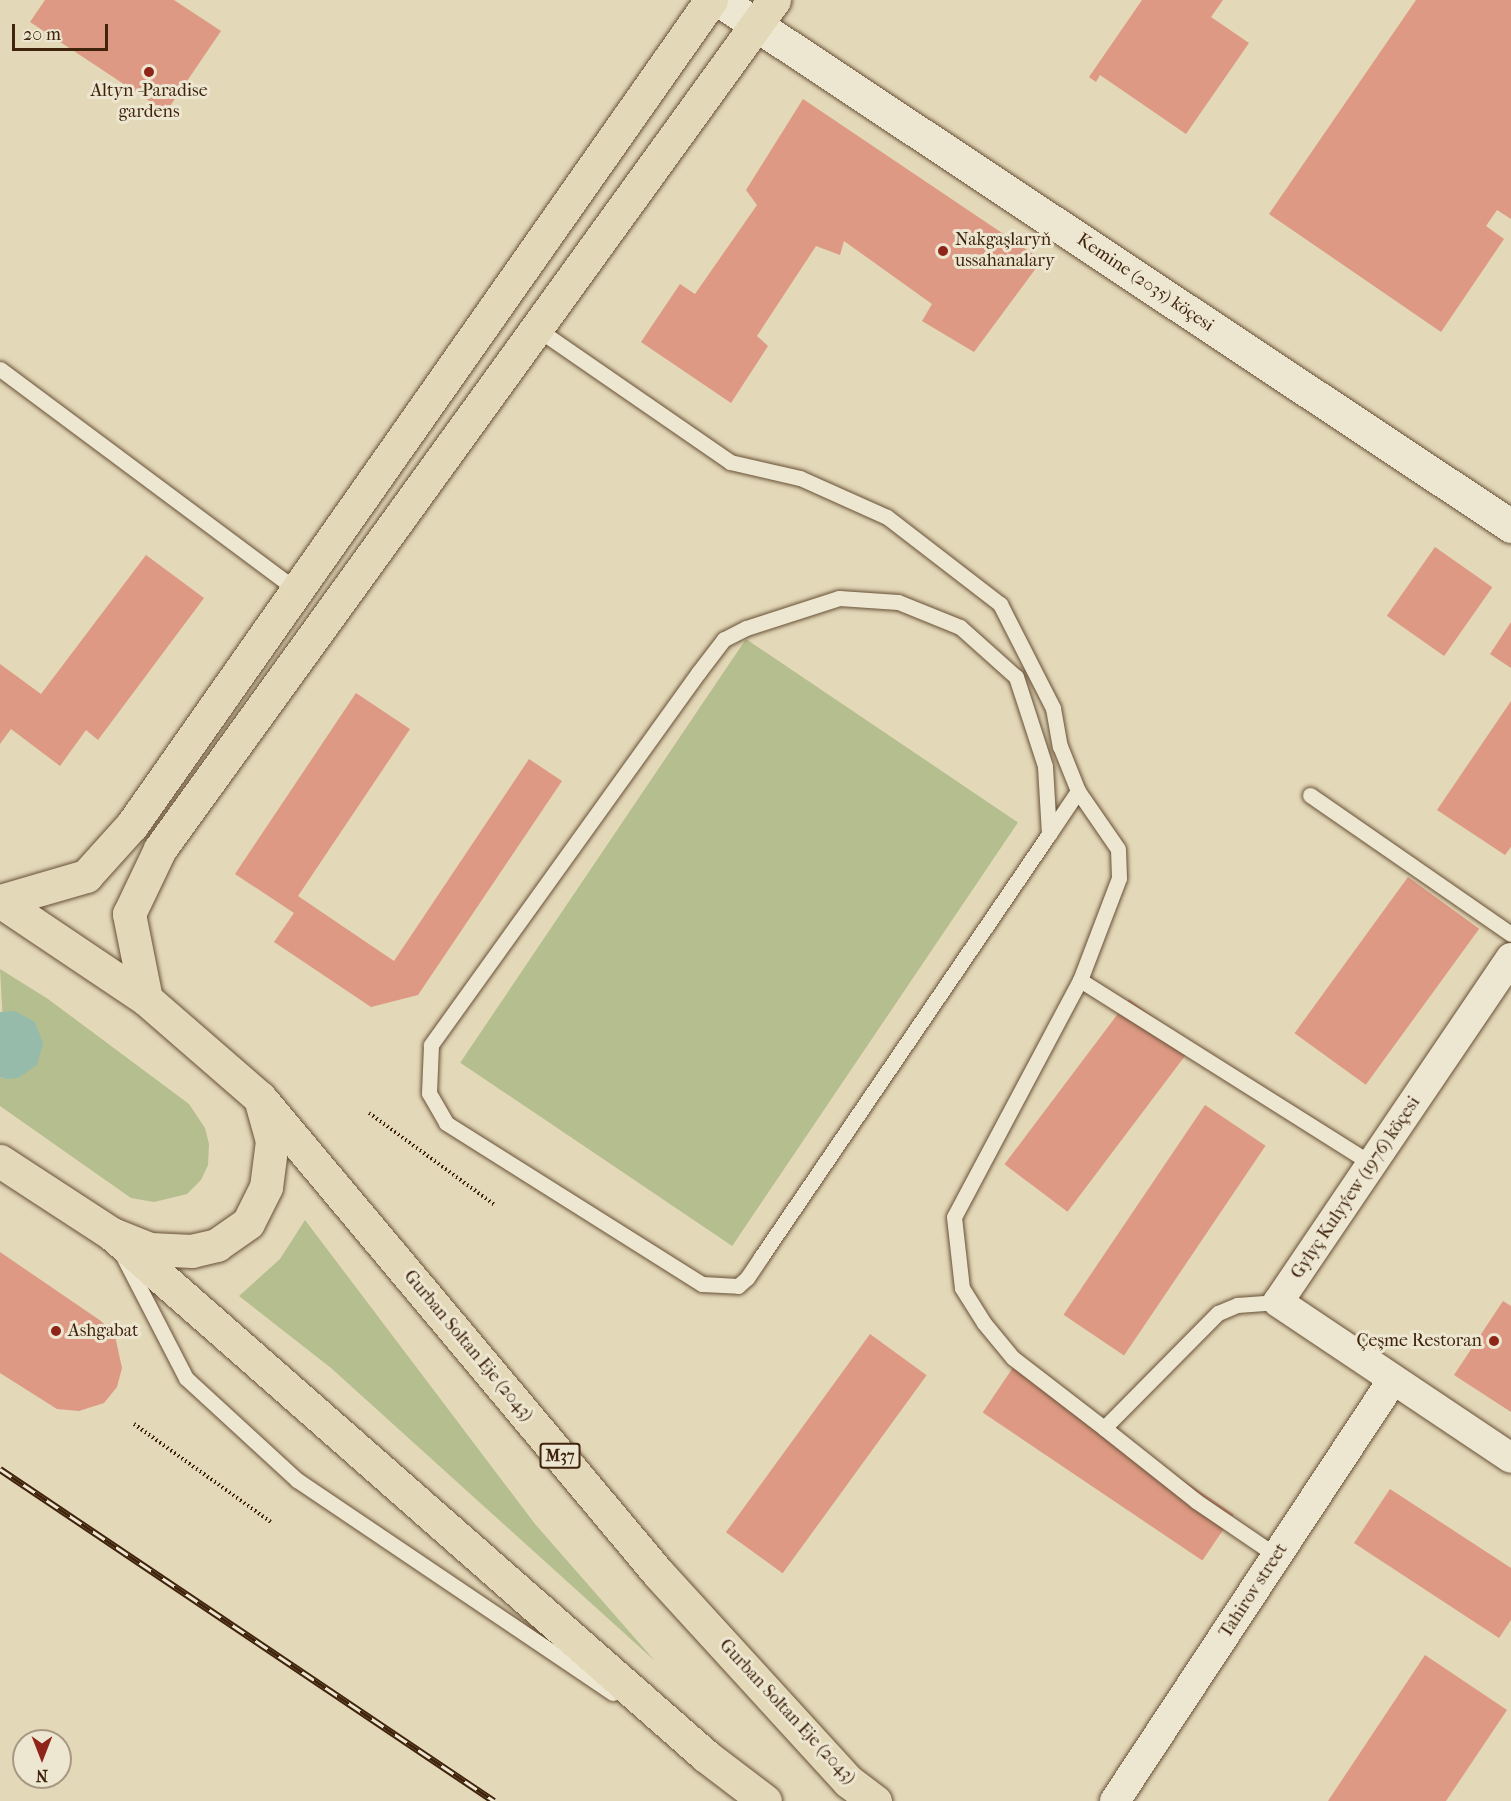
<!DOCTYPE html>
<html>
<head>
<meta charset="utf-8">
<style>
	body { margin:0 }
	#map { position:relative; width:1511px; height:1801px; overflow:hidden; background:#e3d8b8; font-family:"IM FELL French Canon",serif }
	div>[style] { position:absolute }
	.green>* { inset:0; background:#b5be8e; transform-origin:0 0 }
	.water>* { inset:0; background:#96bbaa }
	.building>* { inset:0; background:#dd9983; transform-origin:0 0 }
	.path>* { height:4px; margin-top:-2px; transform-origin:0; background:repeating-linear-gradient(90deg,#3f230b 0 1.5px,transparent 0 4.5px) }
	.roads { filter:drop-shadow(0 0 2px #685036) drop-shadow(0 0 2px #685036) }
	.service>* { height:15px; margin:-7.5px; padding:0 7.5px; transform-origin:7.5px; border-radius:7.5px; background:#ede6d1 }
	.minor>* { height:30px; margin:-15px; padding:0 15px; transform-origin:15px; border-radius:15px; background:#ede6d1 }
	.tertiary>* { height:33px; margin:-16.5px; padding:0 16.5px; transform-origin:16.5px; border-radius:16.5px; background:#ede6d1 }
	.primary>* { height:33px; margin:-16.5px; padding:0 16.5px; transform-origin:16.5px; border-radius:16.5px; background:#e3d8b8 }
	.trunk>* { height:33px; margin:-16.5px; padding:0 16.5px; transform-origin:16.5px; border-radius:16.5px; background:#e3d8b8 }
	.rail>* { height:7px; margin-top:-3.5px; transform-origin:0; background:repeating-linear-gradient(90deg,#ede6d1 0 14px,#3f230b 0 28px); box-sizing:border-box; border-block:2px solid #3f230b }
	.dots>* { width:16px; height:16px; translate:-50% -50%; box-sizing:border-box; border:3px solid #ede6d1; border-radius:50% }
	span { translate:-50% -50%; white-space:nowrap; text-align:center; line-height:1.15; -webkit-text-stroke:6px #ede6d1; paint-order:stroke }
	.shield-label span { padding:2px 4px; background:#ede6d1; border:2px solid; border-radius:4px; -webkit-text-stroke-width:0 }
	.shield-label { font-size:16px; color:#3f230b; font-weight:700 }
	.poi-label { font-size:18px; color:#3f230b }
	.left { translate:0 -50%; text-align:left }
	.right { translate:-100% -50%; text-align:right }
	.street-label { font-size:18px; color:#3f230b }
	.north { position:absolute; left:12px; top:1729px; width:60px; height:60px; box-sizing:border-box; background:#ede6d1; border:2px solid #a79882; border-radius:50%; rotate:180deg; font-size:16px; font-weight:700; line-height:24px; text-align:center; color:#3f230b }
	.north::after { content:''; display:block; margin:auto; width:21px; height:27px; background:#8f2418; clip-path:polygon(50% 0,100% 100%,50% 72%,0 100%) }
	.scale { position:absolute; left:12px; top:24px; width:96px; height:27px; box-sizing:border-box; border:3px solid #3f230b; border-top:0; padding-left:8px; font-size:18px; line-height:21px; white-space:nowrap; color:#3f230b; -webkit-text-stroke:4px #ede6d1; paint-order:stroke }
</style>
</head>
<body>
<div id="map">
	<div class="green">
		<div style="left:746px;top:639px;width:328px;height:511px;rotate:34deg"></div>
		<div style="clip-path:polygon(0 969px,48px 999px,189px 1104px,205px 1128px,209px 1144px,208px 1165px,201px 1180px,187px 1194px,154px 1202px,131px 1198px,0 1106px,0 1077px,6px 1079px)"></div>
		<div style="clip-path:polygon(305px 1220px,535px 1524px,655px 1661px,331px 1368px,239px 1296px,280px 1259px)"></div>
	</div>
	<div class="water">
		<div style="clip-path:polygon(15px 1011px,35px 1022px,43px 1043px,37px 1065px,18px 1078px,6px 1079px,0 1077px,0 1012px)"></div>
	</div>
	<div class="building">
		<div style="clip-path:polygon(45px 0,174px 0,221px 31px,166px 112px,30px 22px)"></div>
		<div style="clip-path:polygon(1142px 0,1223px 0,1211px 17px,1249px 43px,1186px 134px,1100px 75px,1096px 82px,1089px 77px)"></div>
		<div style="clip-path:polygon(1416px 0,1511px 0,1511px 219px,1497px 210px,1486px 226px,1504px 239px,1441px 332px,1269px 214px)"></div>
		<div style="clip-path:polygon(803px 99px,1042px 260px,974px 352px,922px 321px,932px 304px,844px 241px,840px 255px,816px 246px,757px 336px,768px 346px,731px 403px,641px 342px,680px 284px,695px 294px,757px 205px,746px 190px)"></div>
		<div style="left:1435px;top:547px;width:70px;height:84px;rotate:35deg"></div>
		<div style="clip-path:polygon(146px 555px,204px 598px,98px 740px,86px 730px,60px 766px,11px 729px,0 744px,0 664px,41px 694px)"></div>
		<div style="clip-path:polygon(1511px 622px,1511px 668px,1490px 654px)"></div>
		<div style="clip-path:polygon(356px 693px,410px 729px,298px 896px,394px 961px,529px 759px,562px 781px,418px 995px,371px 1007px,274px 942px,294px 913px,235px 874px)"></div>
		<div style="clip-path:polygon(1511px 701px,1511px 847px,1505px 855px,1437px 810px)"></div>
		<div style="left:1408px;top:877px;width:88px;height:193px;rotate:36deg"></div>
		<div style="left:1129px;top:999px;width:79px;height:207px;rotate:37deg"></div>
		<div style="left:1205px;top:1105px;width:73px;height:253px;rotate:34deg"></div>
		<div style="clip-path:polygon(0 1252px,101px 1321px,115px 1336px,122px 1368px,117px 1387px,104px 1403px,79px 1411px,57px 1409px,0 1373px)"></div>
		<div style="clip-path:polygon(1503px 1301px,1511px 1306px,1511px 1412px,1454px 1375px)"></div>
		<div style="left:870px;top:1334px;width:70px;height:245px;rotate:36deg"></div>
		<div style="left:1014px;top:1366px;width:265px;height:56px;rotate:34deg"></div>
		<div style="clip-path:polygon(1390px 1489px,1511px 1568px,1511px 1620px,1499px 1638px,1354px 1543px)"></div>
		<div style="clip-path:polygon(1425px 1655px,1507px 1710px,1446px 1801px,1328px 1801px)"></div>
	</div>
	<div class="path">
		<div style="left:369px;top:1113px;width:157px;rotate:36.2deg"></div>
		<div style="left:134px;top:1424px;width:168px;rotate:35.6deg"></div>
	</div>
	<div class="roads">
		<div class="service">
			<div style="left:536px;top:328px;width:236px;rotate:34.6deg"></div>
			<div style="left:730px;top:462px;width:72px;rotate:12.9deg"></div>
			<div style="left:800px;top:478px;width:95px;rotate:24.1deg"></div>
			<div style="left:887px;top:517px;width:143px;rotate:37.6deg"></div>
			<div style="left:1000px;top:604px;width:117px;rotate:63deg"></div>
			<div style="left:1053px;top:708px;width:39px;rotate:80deg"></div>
			<div style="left:1060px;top:746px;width:48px;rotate:68.2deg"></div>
			<div style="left:1078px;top:791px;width:70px;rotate:55.4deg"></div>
			<div style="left:1118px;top:849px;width:29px;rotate:88deg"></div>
			<div style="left:1119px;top:878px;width:109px;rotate:110.9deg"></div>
			<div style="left:1080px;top:980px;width:268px;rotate:118deg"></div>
			<div style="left:954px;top:1217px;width:71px;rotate:83.6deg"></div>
			<div style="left:962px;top:1288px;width:41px;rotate:57.8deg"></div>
			<div style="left:984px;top:1323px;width:45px;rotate:50.4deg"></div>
			<div style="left:1013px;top:1358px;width:115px;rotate:37.6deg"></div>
			<div style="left:1104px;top:1428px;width:162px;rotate:-45.3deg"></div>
			<div style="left:1218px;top:1313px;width:21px;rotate:-23deg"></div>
			<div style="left:1237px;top:1305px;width:41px;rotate:-4.2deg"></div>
			<div style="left:0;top:369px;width:370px;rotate:36.7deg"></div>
			<div style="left:1310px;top:795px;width:244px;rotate:34.7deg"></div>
			<div style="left:1049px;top:834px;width:68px;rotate:-93.4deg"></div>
			<div style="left:1045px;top:766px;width:94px;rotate:-108deg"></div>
			<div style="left:1016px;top:677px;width:75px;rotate:-138.2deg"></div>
			<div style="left:960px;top:627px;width:67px;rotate:-158deg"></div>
			<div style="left:898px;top:602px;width:59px;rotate:-176.1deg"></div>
			<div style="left:839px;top:598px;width:98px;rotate:162.1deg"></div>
			<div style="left:746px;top:628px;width:25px;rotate:153deg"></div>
			<div style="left:724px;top:639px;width:43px;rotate:127.4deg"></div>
			<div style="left:698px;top:673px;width:458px;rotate:125.7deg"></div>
			<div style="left:431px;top:1045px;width:48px;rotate:92.4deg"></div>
			<div style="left:429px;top:1093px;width:34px;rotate:60deg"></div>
			<div style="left:446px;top:1123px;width:302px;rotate:32.2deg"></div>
			<div style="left:702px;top:1284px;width:36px;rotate:3deg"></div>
			<div style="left:738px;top:1286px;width:12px;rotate:-42deg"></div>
			<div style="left:747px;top:1278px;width:25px;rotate:-56deg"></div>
			<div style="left:761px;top:1257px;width:512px;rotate:-55.75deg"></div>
			<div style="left:1049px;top:834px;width:52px;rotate:-56deg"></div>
			<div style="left:1080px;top:980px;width:345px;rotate:32.2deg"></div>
			<div style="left:123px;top:1256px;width:137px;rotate:62.7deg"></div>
			<div style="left:186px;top:1378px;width:151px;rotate:42.6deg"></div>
			<div style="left:297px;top:1480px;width:381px;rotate:34deg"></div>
			<div style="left:1104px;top:1428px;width:117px;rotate:38.4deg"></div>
			<div style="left:1196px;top:1501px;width:98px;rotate:34.2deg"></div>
		</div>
		<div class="minor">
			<div style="left:1511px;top:958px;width:415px;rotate:124.1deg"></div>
			<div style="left:1278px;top:1302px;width:280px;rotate:33.8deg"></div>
			<div style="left:1115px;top:1801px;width:503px;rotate:-56.59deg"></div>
		</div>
		<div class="tertiary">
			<div style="left:719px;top:0;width:951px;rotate:33.59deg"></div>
		</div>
		<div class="primary">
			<div style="left:0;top:901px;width:90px;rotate:-16.2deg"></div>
			<div style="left:86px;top:876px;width:69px;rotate:-48deg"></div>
			<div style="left:132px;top:825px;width:1008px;rotate:-54.94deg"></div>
			<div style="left:146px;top:999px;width:87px;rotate:-101.3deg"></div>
			<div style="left:129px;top:914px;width:72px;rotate:-64.5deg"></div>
			<div style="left:160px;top:849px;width:1048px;rotate:-54.13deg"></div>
		</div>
		<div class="trunk">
			<div style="left:0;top:901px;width:176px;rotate:33.9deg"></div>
			<div style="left:146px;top:999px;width:151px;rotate:41deg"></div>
			<div style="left:260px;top:1098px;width:45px;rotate:74.4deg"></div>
			<div style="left:272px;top:1141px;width:46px;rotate:97.4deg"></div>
			<div style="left:266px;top:1187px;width:40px;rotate:116.6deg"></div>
			<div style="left:248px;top:1223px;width:38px;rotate:145deg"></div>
			<div style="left:217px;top:1245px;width:26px;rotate:167deg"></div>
			<div style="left:192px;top:1251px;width:42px;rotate:-177.3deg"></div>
			<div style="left:150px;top:1249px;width:41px;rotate:-158.5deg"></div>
			<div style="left:112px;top:1234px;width:134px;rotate:-146.9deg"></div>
			<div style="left:260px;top:1098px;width:620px;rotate:50.04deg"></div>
			<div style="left:658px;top:1573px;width:282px;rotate:47.6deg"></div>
			<div style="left:848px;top:1781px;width:34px;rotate:37deg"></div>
			<div style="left:112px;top:1234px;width:791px;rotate:41.31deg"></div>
			<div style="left:706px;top:1756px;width:74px;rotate:37.3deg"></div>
		</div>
	</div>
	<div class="rail">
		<div style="left:0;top:1469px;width:595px;rotate:33.9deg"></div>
	</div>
	<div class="dots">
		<div style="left:149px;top:72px;background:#8f2418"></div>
		<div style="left:943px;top:251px;background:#8f2418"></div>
		<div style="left:56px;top:1331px;background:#8f2418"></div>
		<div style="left:1494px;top:1341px;background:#8f2418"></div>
	</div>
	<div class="shield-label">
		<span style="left:560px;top:1456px">M37</span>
	</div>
	<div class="poi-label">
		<span style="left:149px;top:102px">Altyn -Paradise<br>gardens</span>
		<span class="left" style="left:955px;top:251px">Nakgaşlaryň<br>ussahanalary</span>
		<span class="left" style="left:68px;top:1331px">Ashgabat</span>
		<span class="right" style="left:1482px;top:1341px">Çeşme Restoran</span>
	</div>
	<div class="street-label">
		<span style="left:1145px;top:283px;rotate:34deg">Kemine (2035) köçesi</span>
		<span style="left:1356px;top:1188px;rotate:-56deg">Gylyç Kulyýew (1976) köçesi</span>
		<span style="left:468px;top:1346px;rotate:50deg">Gurban Soltan Eje (2043)</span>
		<span style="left:1254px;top:1591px;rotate:-57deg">Tahirov street</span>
		<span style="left:787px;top:1712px;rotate:47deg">Gurban Soltan Eje (2043)</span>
	</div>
	<div class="north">N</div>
	<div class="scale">20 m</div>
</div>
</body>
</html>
